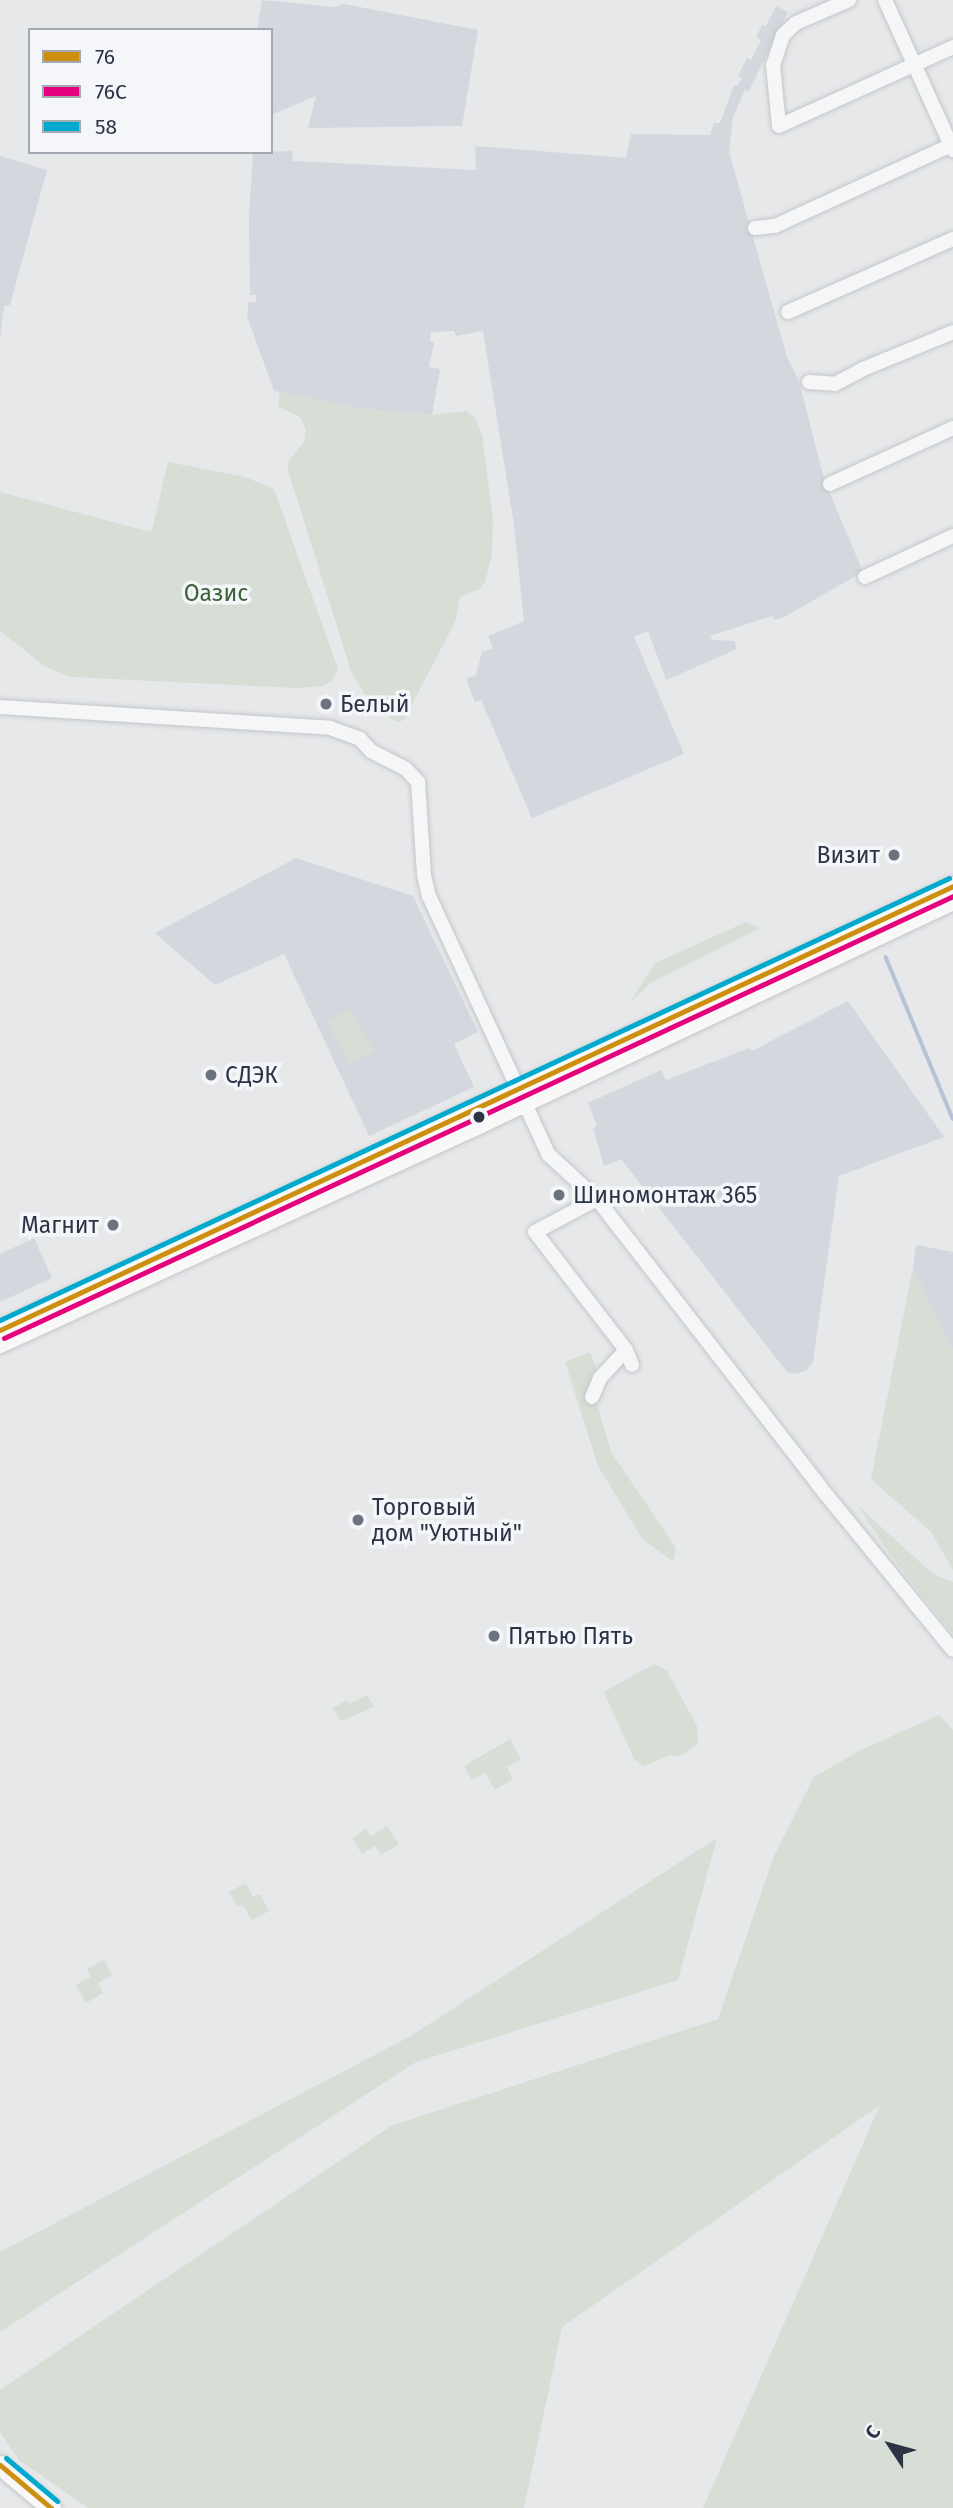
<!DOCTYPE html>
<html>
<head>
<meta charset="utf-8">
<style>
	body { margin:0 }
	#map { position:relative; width:953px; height:2508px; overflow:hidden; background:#e6e8ea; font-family:"Fira Sans",sans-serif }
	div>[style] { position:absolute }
	.built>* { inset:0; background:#d4d7dd }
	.green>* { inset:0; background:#d6ded6; transform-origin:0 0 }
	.stream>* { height:3.5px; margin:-1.75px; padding:0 1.75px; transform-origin:1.75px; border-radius:1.75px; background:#b4c4d5 }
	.roads { filter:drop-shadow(0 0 2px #c4c6c8) drop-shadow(0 0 2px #c4c6c8) }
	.minor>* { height:14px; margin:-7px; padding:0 7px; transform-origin:7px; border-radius:7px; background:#f5f6f7 }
	.major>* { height:18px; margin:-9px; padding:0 9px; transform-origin:9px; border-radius:9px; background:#f8f8f8 }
	.highway>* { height:19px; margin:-9.5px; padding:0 9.5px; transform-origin:9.5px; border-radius:9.5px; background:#f8f8f8 }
	.bus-1>* { height:5px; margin:-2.5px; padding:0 2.5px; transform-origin:2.5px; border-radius:2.5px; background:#ce8f0e }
	.bus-2>* { height:5px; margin:-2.5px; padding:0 2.5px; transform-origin:2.5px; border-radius:2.5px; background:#e5007d }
	.bus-3>* { height:5px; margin:-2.5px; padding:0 2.5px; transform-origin:2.5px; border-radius:2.5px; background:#00a9ce }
	.dots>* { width:19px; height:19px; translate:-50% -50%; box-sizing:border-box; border:4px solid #f4f6f9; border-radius:50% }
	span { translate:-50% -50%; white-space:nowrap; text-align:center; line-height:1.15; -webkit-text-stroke:7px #f4f6f9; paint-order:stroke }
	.park-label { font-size:23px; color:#3f6138 }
	.poi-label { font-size:23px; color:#2b3445 }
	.left { translate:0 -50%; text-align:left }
	.right { translate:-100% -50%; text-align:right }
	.legend { position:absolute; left:28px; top:28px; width:245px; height:126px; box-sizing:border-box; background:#f4f6f9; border:2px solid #a4a8b1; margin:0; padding:9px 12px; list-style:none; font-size:21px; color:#2b3445 }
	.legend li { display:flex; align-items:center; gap:14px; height:35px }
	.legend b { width:35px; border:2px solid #a4a8b1 }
	.north { position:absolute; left:855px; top:2410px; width:70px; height:70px; -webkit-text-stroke:5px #f4f6f9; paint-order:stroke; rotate:306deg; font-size:19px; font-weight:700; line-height:28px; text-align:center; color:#2b3445 }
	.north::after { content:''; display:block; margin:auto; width:24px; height:32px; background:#2b3445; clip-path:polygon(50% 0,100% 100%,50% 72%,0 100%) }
</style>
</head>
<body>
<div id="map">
	<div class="built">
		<div style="clip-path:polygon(262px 0,335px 7px,344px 4px,478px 30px,462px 126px,308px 128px,316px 96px,271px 115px,271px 30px,257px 30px)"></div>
		<div style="clip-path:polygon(776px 6px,788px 12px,749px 91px,745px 90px,733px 117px,729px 152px,787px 357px,799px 381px,824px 479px,863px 572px,784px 617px,775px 620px,772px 616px,710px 636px,712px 640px,734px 641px,737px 649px,666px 680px,648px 631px,634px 637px,684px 754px,532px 818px,481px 700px,475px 702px,466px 679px,476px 675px,482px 652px,493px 648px,488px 636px,524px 621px,514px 525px,483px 331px,456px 336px,454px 331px,431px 332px,430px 342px,434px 342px,429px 367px,440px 369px,432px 415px,364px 409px,274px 391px,247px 316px,249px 302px,256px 302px,256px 295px,250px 295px,249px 217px,253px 152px,292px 151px,293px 161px,476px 170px,475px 146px,626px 158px,631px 134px,710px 135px,714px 123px,720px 123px,734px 85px,738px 86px,742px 78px,738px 76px,747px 58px,751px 60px,761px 40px,756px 37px,762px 25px,766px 26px)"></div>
		<div style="clip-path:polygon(0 156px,47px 170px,10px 305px,4px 306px,0 339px)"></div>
		<div style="clip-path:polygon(296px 858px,413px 896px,478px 1032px,454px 1044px,474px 1087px,369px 1136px,284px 954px,215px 985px,155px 933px)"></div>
		<div style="clip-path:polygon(848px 1001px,944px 1137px,839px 1176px,813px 1362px,806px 1371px,795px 1374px,787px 1372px,621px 1159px,604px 1166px,593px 1128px,597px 1125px,588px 1103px,661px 1070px,666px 1080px,749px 1048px,752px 1051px)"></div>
		<div style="clip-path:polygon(34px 1238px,52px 1278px,0 1302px,0 1254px)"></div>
		<div style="clip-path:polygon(916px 1245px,953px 1252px,953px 1351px,913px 1268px)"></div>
	</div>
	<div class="green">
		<div style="clip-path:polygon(280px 392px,364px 409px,432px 415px,466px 411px,475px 418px,482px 435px,493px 519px,492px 555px,485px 582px,480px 589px,460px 597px,455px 622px,404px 720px,398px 722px,391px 719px,364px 693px,351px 671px,288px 470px,289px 461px,304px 442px,306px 430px,301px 418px,278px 406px)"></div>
		<div style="clip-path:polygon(168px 462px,245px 477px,274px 489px,338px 669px,332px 681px,323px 686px,296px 688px,71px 677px,46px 667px,0 631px,0 492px,147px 531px,152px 530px)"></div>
		<div style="clip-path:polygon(746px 922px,760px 928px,652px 982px,629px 1004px,655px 963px)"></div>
		<div style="left:350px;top:1008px;width:49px;height:27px;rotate:61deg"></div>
		<div style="clip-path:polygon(913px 1268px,953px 1351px,953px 1570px,931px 1532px,871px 1479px)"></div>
		<div style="clip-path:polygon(590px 1352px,600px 1378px,593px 1390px,611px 1452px,676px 1548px,673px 1561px,643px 1540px,598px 1466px,565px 1362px)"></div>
		<div style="clip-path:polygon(858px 1506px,933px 1574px,953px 1582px,953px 1634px,888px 1552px)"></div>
		<div style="clip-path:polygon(654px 1664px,667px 1671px,697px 1726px,698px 1744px,680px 1756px,669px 1755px,643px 1767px,634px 1759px,604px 1692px)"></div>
		<div style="clip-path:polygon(367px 1695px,374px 1707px,341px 1721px,333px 1708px,347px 1700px,350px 1704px)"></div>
		<div style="clip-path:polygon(939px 1715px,953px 1730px,953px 2508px,703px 2508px,880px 2105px,562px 2327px,524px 2508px,88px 2508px,19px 2460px,0 2432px,0 2390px,391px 2126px,718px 2019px,774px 1856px,814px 1777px,863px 1749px)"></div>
		<div style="clip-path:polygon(510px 1739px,521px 1759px,507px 1767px,513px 1779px,495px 1790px,485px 1773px,472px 1780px,464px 1766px)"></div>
		<div style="clip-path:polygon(387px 1826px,399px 1844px,381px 1855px,375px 1846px,362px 1854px,352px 1838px,366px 1829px,371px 1836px)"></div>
		<div style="clip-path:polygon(717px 1838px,678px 1980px,416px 2062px,0 2332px,0 2252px,409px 2037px)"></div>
		<div style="clip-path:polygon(246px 1883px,253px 1897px,260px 1894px,269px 1911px,252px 1920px,243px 1905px,238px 1907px,229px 1892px)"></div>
		<div style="clip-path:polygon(104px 1960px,112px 1975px,98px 1983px,103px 1993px,86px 2003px,76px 1985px,91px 1977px,87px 1969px)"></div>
	</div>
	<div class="stream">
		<div style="left:886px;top:957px;width:175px;rotate:67.5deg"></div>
	</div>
	<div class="roads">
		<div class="minor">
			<div style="left:849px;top:0;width:58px;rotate:156.5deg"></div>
			<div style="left:796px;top:23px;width:18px;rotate:137deg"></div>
			<div style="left:783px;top:35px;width:32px;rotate:108deg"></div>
			<div style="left:773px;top:65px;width:61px;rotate:84.4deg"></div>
			<div style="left:779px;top:126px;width:191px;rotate:-24.4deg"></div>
			<div style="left:885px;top:0;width:165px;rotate:65.6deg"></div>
			<div style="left:755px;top:228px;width:20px;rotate:-6deg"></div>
			<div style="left:775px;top:226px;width:196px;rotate:-24.7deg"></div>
			<div style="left:788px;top:312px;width:180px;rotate:-23.9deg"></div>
			<div style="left:809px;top:382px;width:26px;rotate:4deg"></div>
			<div style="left:835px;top:384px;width:32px;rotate:-28deg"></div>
			<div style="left:863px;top:369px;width:97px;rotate:-22.3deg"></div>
			<div style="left:830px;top:484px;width:135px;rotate:-24.5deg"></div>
			<div style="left:865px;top:577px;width:97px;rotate:-25deg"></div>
			<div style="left:0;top:707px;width:331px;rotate:3.6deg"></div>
			<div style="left:330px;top:728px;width:32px;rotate:20deg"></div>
			<div style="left:360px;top:739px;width:16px;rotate:47deg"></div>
			<div style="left:371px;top:751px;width:39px;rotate:27deg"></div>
			<div style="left:406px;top:769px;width:18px;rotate:47deg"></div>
			<div style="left:418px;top:782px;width:93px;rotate:86.3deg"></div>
			<div style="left:424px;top:875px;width:22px;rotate:77deg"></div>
			<div style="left:429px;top:896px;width:284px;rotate:65.2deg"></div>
			<div style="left:548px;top:1154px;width:67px;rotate:42.6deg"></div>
			<div style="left:597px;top:1199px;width:364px;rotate:52.2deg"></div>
			<div style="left:820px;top:1487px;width:210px;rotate:50.8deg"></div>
			<div style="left:626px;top:1350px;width:16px;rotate:68deg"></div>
			<div style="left:592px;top:1397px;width:21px;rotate:-67deg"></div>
			<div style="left:600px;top:1378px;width:38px;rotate:-47deg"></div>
			<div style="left:626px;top:1350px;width:149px;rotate:-127.6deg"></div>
			<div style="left:535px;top:1232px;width:70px;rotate:-28deg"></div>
		</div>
		<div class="major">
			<div style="left:0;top:1330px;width:1051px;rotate:-24.98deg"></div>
			<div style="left:0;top:1344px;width:529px;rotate:-24.58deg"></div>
			<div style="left:481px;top:1124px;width:522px;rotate:-25.29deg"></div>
		</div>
		<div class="highway">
			<div style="left:0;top:2465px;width:67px;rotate:40.1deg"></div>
		</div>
	</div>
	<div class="bus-1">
		<div style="left:0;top:1330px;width:1051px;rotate:-24.98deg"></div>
		<div style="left:0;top:2465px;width:67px;rotate:40.1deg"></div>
	</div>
	<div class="bus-2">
		<div style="left:4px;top:1338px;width:1047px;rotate:-24.97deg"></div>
	</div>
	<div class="bus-3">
		<div style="left:0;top:1320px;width:1047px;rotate:-24.97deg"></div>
		<div style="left:6px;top:2458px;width:67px;rotate:40.1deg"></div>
	</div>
	<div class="dots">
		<div style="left:326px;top:704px;background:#6c737f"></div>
		<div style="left:894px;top:855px;background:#6c737f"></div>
		<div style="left:211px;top:1075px;background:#6c737f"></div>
		<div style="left:479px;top:1117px;background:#2b3445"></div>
		<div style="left:559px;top:1195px;background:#6c737f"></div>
		<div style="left:113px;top:1225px;background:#6c737f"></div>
		<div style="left:358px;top:1520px;background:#6c737f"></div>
		<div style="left:494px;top:1636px;background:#6c737f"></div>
	</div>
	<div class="park-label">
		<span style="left:216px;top:593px">Оазис</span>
	</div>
	<div class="poi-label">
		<span class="left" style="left:340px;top:704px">Белый</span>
		<span class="right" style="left:880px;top:855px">Визит</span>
		<span class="left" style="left:225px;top:1075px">СДЭК</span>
		<span class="left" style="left:573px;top:1195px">Шиномонтаж 365</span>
		<span class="right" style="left:99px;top:1225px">Магнит</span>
		<span class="left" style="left:372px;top:1520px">Торговый<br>дом "Уютный"</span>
		<span class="left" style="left:508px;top:1636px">Пятью Пять</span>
	</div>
	<ul class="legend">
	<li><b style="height:9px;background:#ce8f0e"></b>76</li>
	<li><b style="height:9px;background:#e5007d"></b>76С</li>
	<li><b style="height:9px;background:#00a9ce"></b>58</li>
	</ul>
	<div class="north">С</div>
</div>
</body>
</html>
